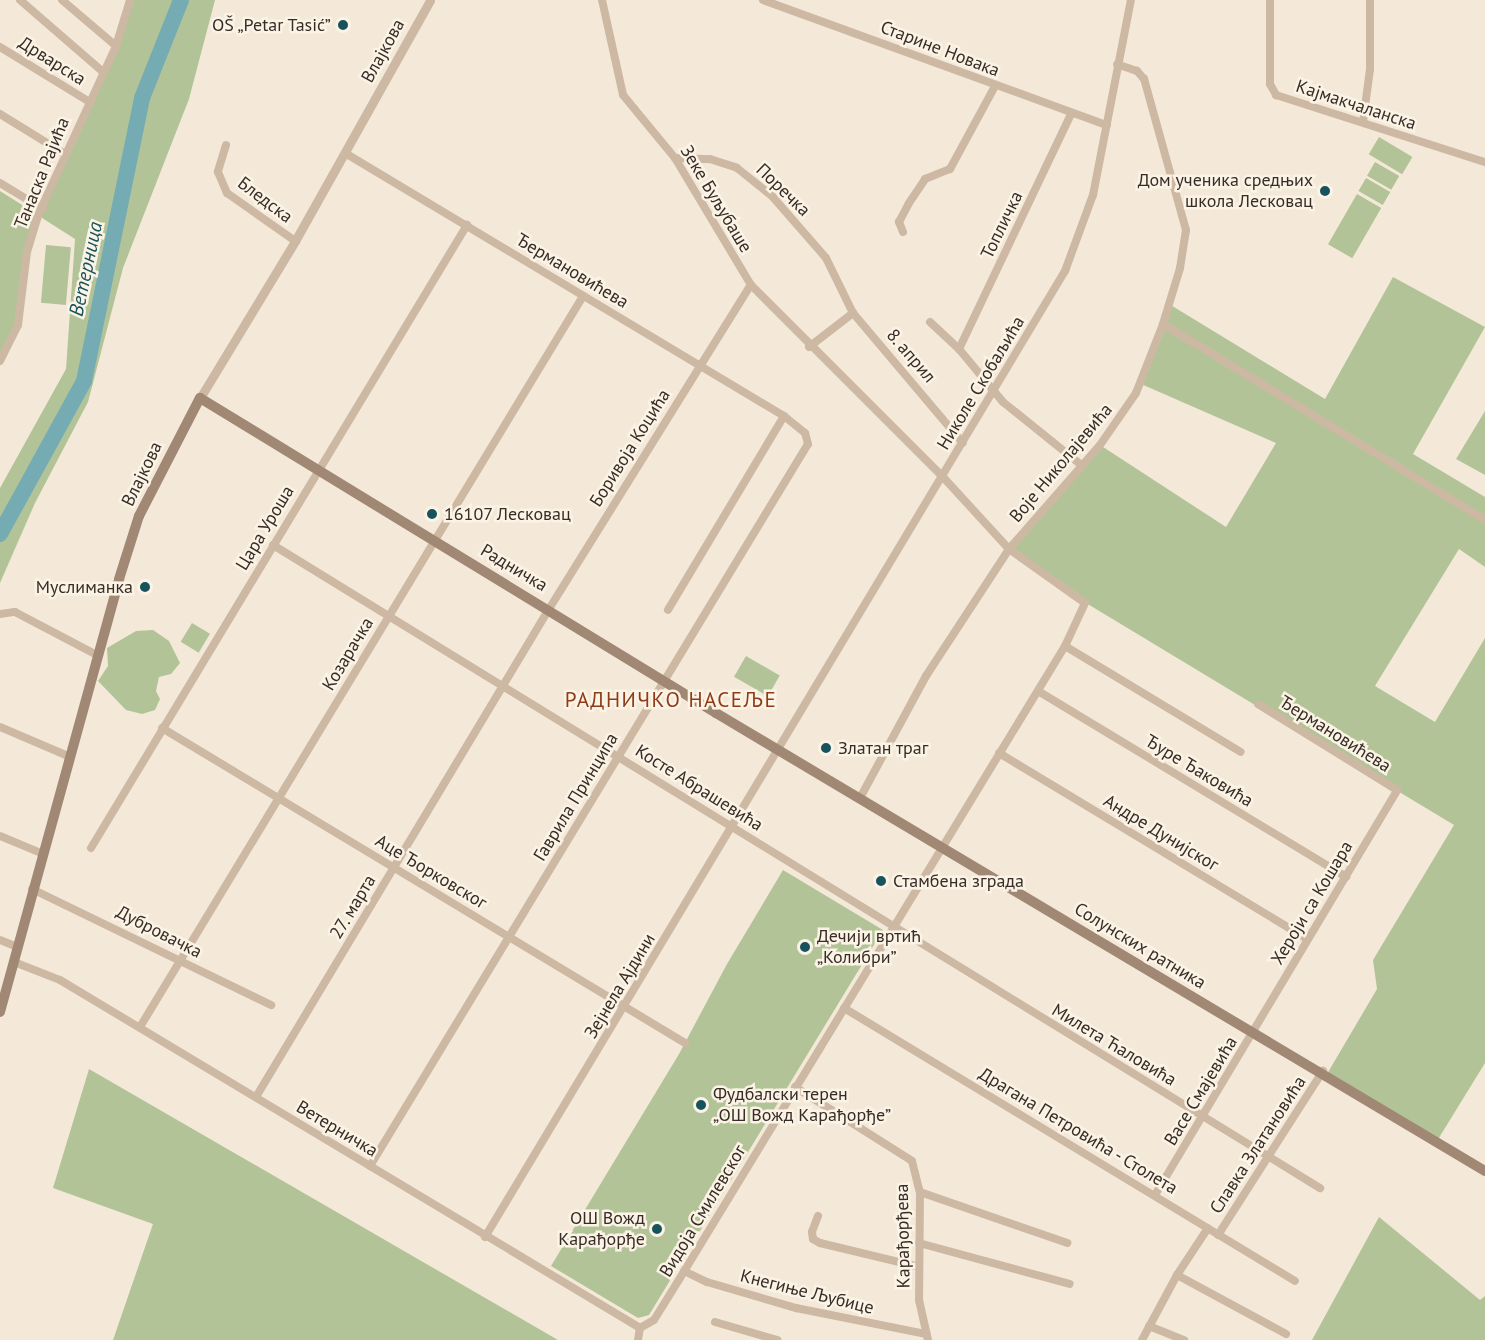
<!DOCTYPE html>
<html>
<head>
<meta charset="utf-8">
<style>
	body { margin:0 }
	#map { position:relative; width:1485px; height:1340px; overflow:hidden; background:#f4e9d8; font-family:"PT Sans",sans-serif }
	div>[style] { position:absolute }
	.green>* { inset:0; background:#b2c497; transform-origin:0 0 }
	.river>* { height:16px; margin:-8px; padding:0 8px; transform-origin:8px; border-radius:8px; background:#75acb3 }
	.minor>* { height:8px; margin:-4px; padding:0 4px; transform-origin:4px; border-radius:4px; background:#cdb9a3 }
	.tertiary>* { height:9px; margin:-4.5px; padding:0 4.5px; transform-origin:4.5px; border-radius:4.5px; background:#cdb9a3 }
	.secondary>* { height:10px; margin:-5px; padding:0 5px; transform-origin:5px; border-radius:5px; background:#a18875 }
	.dots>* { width:16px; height:16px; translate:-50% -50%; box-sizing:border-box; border:3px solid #fbf3e5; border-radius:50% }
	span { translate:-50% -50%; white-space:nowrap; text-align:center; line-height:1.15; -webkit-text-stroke:5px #fbf3e5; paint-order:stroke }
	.poi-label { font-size:18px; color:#372d26 }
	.right { translate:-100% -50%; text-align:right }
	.left { translate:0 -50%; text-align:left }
	.street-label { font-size:18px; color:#372d26 }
	.water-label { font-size:20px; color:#18535d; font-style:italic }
	.quarter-label { font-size:21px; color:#8e3c17; letter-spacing:1.5px }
</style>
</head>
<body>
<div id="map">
	<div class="green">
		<div style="clip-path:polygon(130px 0,215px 0,189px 99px,123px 268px,88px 402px,35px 503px,0 583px,0 488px,66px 369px,75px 239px,39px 216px,27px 252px,21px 312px,0 361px,0 191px,38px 215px,116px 46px)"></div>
		<div style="left:1379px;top:137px;width:39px;height:20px;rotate:31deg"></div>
		<div style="left:1375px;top:162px;width:28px;height:16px;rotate:30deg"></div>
		<div style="left:1366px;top:178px;width:28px;height:15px;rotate:30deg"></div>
		<div style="left:1357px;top:194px;width:28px;height:58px;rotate:30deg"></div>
		<div style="left:46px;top:245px;width:25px;height:58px;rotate:5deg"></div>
		<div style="clip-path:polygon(1393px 277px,1485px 327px,1413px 454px,1485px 497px,1485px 567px,1459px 549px,1375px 686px,1435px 722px,1485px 638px,1485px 1063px,1437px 1141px,1327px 1074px,1377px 989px,1373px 960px,1454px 825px,1091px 606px,1009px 549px,1100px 445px,1226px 527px,1276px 443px,1141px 384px,1169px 304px,1325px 399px)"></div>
		<div style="clip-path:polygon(1485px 411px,1485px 475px,1456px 459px)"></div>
		<div style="left:192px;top:623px;width:21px;height:22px;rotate:31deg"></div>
		<div style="clip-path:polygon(153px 630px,169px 641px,180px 663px,171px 674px,159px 677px,156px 691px,160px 699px,155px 710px,142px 714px,126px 710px,98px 681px,108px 666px,107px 648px,136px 631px)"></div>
		<div style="left:746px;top:656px;width:39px;height:24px;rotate:30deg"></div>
		<div style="clip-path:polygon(783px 870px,883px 930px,649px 1315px,638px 1318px,551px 1266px,679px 1054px,727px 964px)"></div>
		<div style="clip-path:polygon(89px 1069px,558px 1340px,113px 1340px,153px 1224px,53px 1188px)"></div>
		<div style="clip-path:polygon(1379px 1217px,1480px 1300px,1485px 1296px,1485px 1340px,1312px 1340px)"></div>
	</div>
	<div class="river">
		<div style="left:0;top:534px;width:175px;rotate:-61.2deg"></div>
		<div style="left:84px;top:381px;width:289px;rotate:-78.4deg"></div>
		<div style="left:142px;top:98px;width:105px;rotate:-68.3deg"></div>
	</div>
	<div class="minor">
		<div style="left:20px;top:0;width:110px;rotate:40.9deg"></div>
		<div style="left:62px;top:0;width:71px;rotate:40.4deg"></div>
		<div style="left:602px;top:0;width:97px;rotate:77.5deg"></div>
		<div style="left:623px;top:95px;width:82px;rotate:50.5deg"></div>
		<div style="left:675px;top:158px;width:148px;rotate:59.1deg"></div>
		<div style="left:751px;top:285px;width:272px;rotate:45deg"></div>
		<div style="left:943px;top:477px;width:98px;rotate:47.5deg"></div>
		<div style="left:1009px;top:549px;width:93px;rotate:35.4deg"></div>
		<div style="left:1085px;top:603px;width:47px;rotate:114.9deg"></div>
		<div style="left:1065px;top:646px;width:205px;rotate:31.1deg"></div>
		<div style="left:763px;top:0;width:366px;rotate:20deg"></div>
		<div style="left:1270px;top:0;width:84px;rotate:90deg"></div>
		<div style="left:1270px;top:84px;width:13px;rotate:61deg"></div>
		<div style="left:1276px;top:95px;width:219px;rotate:17.8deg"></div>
		<div style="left:0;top:47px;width:103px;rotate:31.5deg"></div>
		<div style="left:0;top:114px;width:76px;rotate:31.6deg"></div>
		<div style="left:1363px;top:122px;width:53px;rotate:-82.5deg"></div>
		<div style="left:1370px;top:69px;width:69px;rotate:-90deg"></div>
		<div style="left:226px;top:145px;width:28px;rotate:107deg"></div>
		<div style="left:218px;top:172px;width:23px;rotate:67deg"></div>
		<div style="left:227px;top:193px;width:83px;rotate:35.2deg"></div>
		<div style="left:345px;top:153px;width:512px;rotate:30.93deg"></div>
		<div style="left:784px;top:416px;width:226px;rotate:120.9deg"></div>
		<div style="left:675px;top:158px;width:35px;rotate:2deg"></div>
		<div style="left:710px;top:159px;width:28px;rotate:18deg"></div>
		<div style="left:737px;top:168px;width:45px;rotate:38.7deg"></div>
		<div style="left:772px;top:196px;width:82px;rotate:48.9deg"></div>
		<div style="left:826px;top:258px;width:61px;rotate:63.9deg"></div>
		<div style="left:853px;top:313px;width:170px;rotate:49.8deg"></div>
		<div style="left:0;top:183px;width:50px;rotate:31.2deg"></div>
		<div style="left:903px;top:232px;width:11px;rotate:-112deg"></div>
		<div style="left:899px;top:222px;width:21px;rotate:-62deg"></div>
		<div style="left:909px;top:203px;width:29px;rotate:-56deg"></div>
		<div style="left:925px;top:179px;width:27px;rotate:-22deg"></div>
		<div style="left:950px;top:169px;width:94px;rotate:-61.5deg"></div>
		<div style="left:930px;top:322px;width:40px;rotate:43deg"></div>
		<div style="left:959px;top:349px;width:69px;rotate:50.3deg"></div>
		<div style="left:1003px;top:402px;width:99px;rotate:38.8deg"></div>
		<div style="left:1163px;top:324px;width:377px;rotate:31.3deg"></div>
		<div style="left:809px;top:347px;width:56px;rotate:-37.7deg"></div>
		<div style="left:959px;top:349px;width:260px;rotate:-64.5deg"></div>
		<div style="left:0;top:361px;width:40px;rotate:-63.4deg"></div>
		<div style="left:18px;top:325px;width:74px;rotate:-83deg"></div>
		<div style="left:27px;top:252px;width:39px;rotate:-73deg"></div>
		<div style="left:38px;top:215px;width:186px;rotate:-65.2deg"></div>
		<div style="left:116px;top:46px;width:48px;rotate:-73.1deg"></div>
		<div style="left:273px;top:545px;width:1229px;rotate:31.56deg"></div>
		<div style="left:0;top:614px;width:15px;rotate:-8deg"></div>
		<div style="left:15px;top:612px;width:93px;rotate:27.7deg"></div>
		<div style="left:1038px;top:691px;width:360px;rotate:31.1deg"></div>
		<div style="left:0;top:727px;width:74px;rotate:23.1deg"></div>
		<div style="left:162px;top:728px;width:611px;rotate:31.06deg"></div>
		<div style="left:999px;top:753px;width:360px;rotate:31.1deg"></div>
		<div style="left:860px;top:798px;width:139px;rotate:-61.6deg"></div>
		<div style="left:926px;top:676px;width:152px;rotate:-56.8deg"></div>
		<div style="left:1009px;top:549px;width:138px;rotate:-48.8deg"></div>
		<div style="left:1100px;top:445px;width:63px;rotate:-55.3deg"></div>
		<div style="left:1136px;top:393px;width:74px;rotate:-68.6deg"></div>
		<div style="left:1163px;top:324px;width:59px;rotate:-73.1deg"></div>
		<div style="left:1180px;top:268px;width:38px;rotate:-81deg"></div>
		<div style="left:1186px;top:230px;width:157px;rotate:-105.5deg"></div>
		<div style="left:1144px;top:79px;width:11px;rotate:-131deg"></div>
		<div style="left:1137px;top:71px;width:21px;rotate:-161deg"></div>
		<div style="left:0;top:836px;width:44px;rotate:22.5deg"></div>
		<div style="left:91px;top:848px;width:728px;rotate:-58.89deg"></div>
		<div style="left:32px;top:889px;width:266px;rotate:25.9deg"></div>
		<div style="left:0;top:940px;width:18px;rotate:22deg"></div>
		<div style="left:14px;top:962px;width:49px;rotate:21.4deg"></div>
		<div style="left:60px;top:980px;width:676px;rotate:30.96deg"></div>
		<div style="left:844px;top:1008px;width:527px;rotate:31.19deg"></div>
		<div style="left:140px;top:1027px;width:855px;rotate:-58.78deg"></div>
		<div style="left:795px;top:1087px;width:138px;rotate:32.3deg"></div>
		<div style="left:912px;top:1161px;width:32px;rotate:76deg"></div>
		<div style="left:920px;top:1192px;width:108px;rotate:90.5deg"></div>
		<div style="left:919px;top:1300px;width:41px;rotate:77.3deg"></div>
		<div style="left:256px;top:1097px;width:569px;rotate:-59.02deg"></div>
		<div style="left:549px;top:609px;width:382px;rotate:-58.1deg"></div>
		<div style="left:370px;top:1166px;width:844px;rotate:-58.76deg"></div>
		<div style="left:808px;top:444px;width:11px;rotate:-105deg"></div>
		<div style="left:805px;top:433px;width:27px;rotate:-141deg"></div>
		<div style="left:920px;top:1192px;width:156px;rotate:19.1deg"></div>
		<div style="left:1155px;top:1195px;width:472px;rotate:-59.1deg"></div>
		<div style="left:1397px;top:790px;width:163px;rotate:-148.3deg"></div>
		<div style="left:818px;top:1216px;width:17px;rotate:111deg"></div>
		<div style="left:812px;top:1232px;width:7px;rotate:82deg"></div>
		<div style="left:813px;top:1239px;width:8px;rotate:30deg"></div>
		<div style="left:820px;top:1243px;width:102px;rotate:13.6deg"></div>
		<div style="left:1218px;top:1235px;width:195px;rotate:-57.4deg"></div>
		<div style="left:485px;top:1237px;width:1127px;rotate:-59.02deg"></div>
		<div style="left:1065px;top:271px;width:81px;rotate:-69.8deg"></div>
		<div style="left:1093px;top:195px;width:199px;rotate:-79deg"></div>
		<div style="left:919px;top:1243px;width:156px;rotate:15.2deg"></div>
		<div style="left:684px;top:1271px;width:25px;rotate:26deg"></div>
		<div style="left:707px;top:1282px;width:93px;rotate:16.3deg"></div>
		<div style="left:796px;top:1308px;width:133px;rotate:11.3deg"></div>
		<div style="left:1177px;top:1275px;width:124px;rotate:28.4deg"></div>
		<div style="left:715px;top:1322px;width:65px;rotate:16.2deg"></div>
		<div style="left:1149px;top:1326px;width:38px;rotate:22deg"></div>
		<div style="left:640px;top:1328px;width:16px;rotate:-30deg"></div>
		<div style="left:654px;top:1320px;width:49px;rotate:-58.2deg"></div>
		<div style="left:680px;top:1278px;width:740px;rotate:-58.65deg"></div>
		<div style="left:638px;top:1340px;width:12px;rotate:-81deg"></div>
		<div style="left:1142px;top:1340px;width:74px;rotate:-61.7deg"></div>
		<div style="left:1177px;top:1275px;width:56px;rotate:-56.6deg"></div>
	</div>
	<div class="tertiary">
		<div style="left:200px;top:398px;width:184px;rotate:-58.8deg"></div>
		<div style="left:295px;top:241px;width:276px;rotate:-60.7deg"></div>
	</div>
	<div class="secondary">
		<div style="left:0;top:1012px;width:449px;rotate:-74.6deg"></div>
		<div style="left:119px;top:579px;width:66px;rotate:-72.4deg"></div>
		<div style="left:139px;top:516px;width:133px;rotate:-62.7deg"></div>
		<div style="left:200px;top:398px;width:605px;rotate:31.4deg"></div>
		<div style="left:716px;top:713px;width:895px;rotate:30.78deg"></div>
	</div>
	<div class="dots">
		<div style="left:343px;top:25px;background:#18535d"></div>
		<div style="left:1325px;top:191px;background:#18535d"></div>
		<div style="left:432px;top:514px;background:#18535d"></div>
		<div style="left:145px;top:587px;background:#18535d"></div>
		<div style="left:826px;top:748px;background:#18535d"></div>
		<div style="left:881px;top:881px;background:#18535d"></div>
		<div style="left:805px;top:947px;background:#18535d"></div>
		<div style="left:701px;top:1105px;background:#18535d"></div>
		<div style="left:657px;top:1229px;background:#18535d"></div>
	</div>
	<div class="poi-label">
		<span class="right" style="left:331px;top:25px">OŠ „Petar Tasić”</span>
		<span class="right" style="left:1313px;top:191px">Дом ученика средњих<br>школа Лесковац</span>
		<span class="left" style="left:444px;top:514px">16107 Лесковац</span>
		<span class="right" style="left:133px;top:587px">Муслиманка</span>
		<span class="left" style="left:838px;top:748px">Златан траг</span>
		<span class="left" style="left:893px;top:881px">Стамбена зграда</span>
		<span class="left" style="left:817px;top:947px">Дечији вртић<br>„Колибри”</span>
		<span class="left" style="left:713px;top:1105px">Фудбалски терен<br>„ОШ Вожд Карађорђе”</span>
		<span class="right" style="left:645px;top:1229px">ОШ Вожд<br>Карађорђе</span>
	</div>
	<div class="street-label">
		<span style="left:940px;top:49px;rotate:21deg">Старине Новака</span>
		<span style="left:383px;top:51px;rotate:-61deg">Влајкова</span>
		<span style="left:52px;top:61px;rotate:32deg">Дрварска</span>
		<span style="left:1356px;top:105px;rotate:18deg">Кајмакчаланска</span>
		<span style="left:42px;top:173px;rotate:-68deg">Танаска Рајића</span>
		<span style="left:783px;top:190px;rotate:44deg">Поречка</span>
		<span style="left:716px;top:199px;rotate:59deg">Зеке Буљубаше</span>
		<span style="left:265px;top:200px;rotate:37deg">Бледска</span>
		<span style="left:1002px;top:225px;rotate:-64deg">Топличка</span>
		<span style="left:572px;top:271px;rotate:31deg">Ђермановићева</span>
		<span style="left:911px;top:356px;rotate:49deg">8. април</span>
		<span style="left:981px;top:383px;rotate:-59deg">Николе Скобаљића</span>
		<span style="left:630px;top:448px;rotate:-58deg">Боривоја Коцића</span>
		<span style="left:1061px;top:463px;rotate:-50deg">Воје Николајевића</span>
		<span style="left:142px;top:474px;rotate:-64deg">Влајкова</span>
		<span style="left:265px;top:528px;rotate:-59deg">Цара Уроша</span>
		<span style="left:514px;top:568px;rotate:31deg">Радничка</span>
		<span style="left:348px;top:654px;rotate:-59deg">Козарачка</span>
		<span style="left:1335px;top:734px;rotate:32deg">Ђермановићева</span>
		<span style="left:1199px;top:771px;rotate:31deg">Ђуре Ђаковића</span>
		<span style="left:699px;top:788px;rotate:32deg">Косте Абрашевића</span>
		<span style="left:576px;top:797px;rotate:-59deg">Гаврила Принципа</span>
		<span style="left:1161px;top:833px;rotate:31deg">Андре Дунијског</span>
		<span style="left:431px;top:872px;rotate:31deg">Аце Ђорковског</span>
		<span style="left:1312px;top:903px;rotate:-59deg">Хероји са Кошара</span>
		<span style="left:353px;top:907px;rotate:-59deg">27. марта</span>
		<span style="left:159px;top:932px;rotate:27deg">Дубровачка</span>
		<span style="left:1140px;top:946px;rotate:31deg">Солунских ратника</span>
		<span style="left:620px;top:986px;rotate:-59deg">Зејнела Ајдини</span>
		<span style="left:1114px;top:1045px;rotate:31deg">Милета Ћаловића</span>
		<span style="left:1201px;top:1091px;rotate:-59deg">Васе Смајевића</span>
		<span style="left:337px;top:1129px;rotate:31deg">Ветерничка</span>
		<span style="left:1078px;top:1131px;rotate:31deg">Драгана Петровића - Столета</span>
		<span style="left:1258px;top:1145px;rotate:-57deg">Славка Златановића</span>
		<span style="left:703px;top:1211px;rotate:-59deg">Видоја Смилевског</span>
		<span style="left:903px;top:1236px;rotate:-91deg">Карађорђева</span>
		<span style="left:807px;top:1292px;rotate:14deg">Кнегиње Љубице</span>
	</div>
	<div class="water-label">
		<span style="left:86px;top:269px;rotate:-78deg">Ветерница</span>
	</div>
	<div class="quarter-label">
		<span style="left:671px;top:700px">РАДНИЧКО НАСЕЉЕ</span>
	</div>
</div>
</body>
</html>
